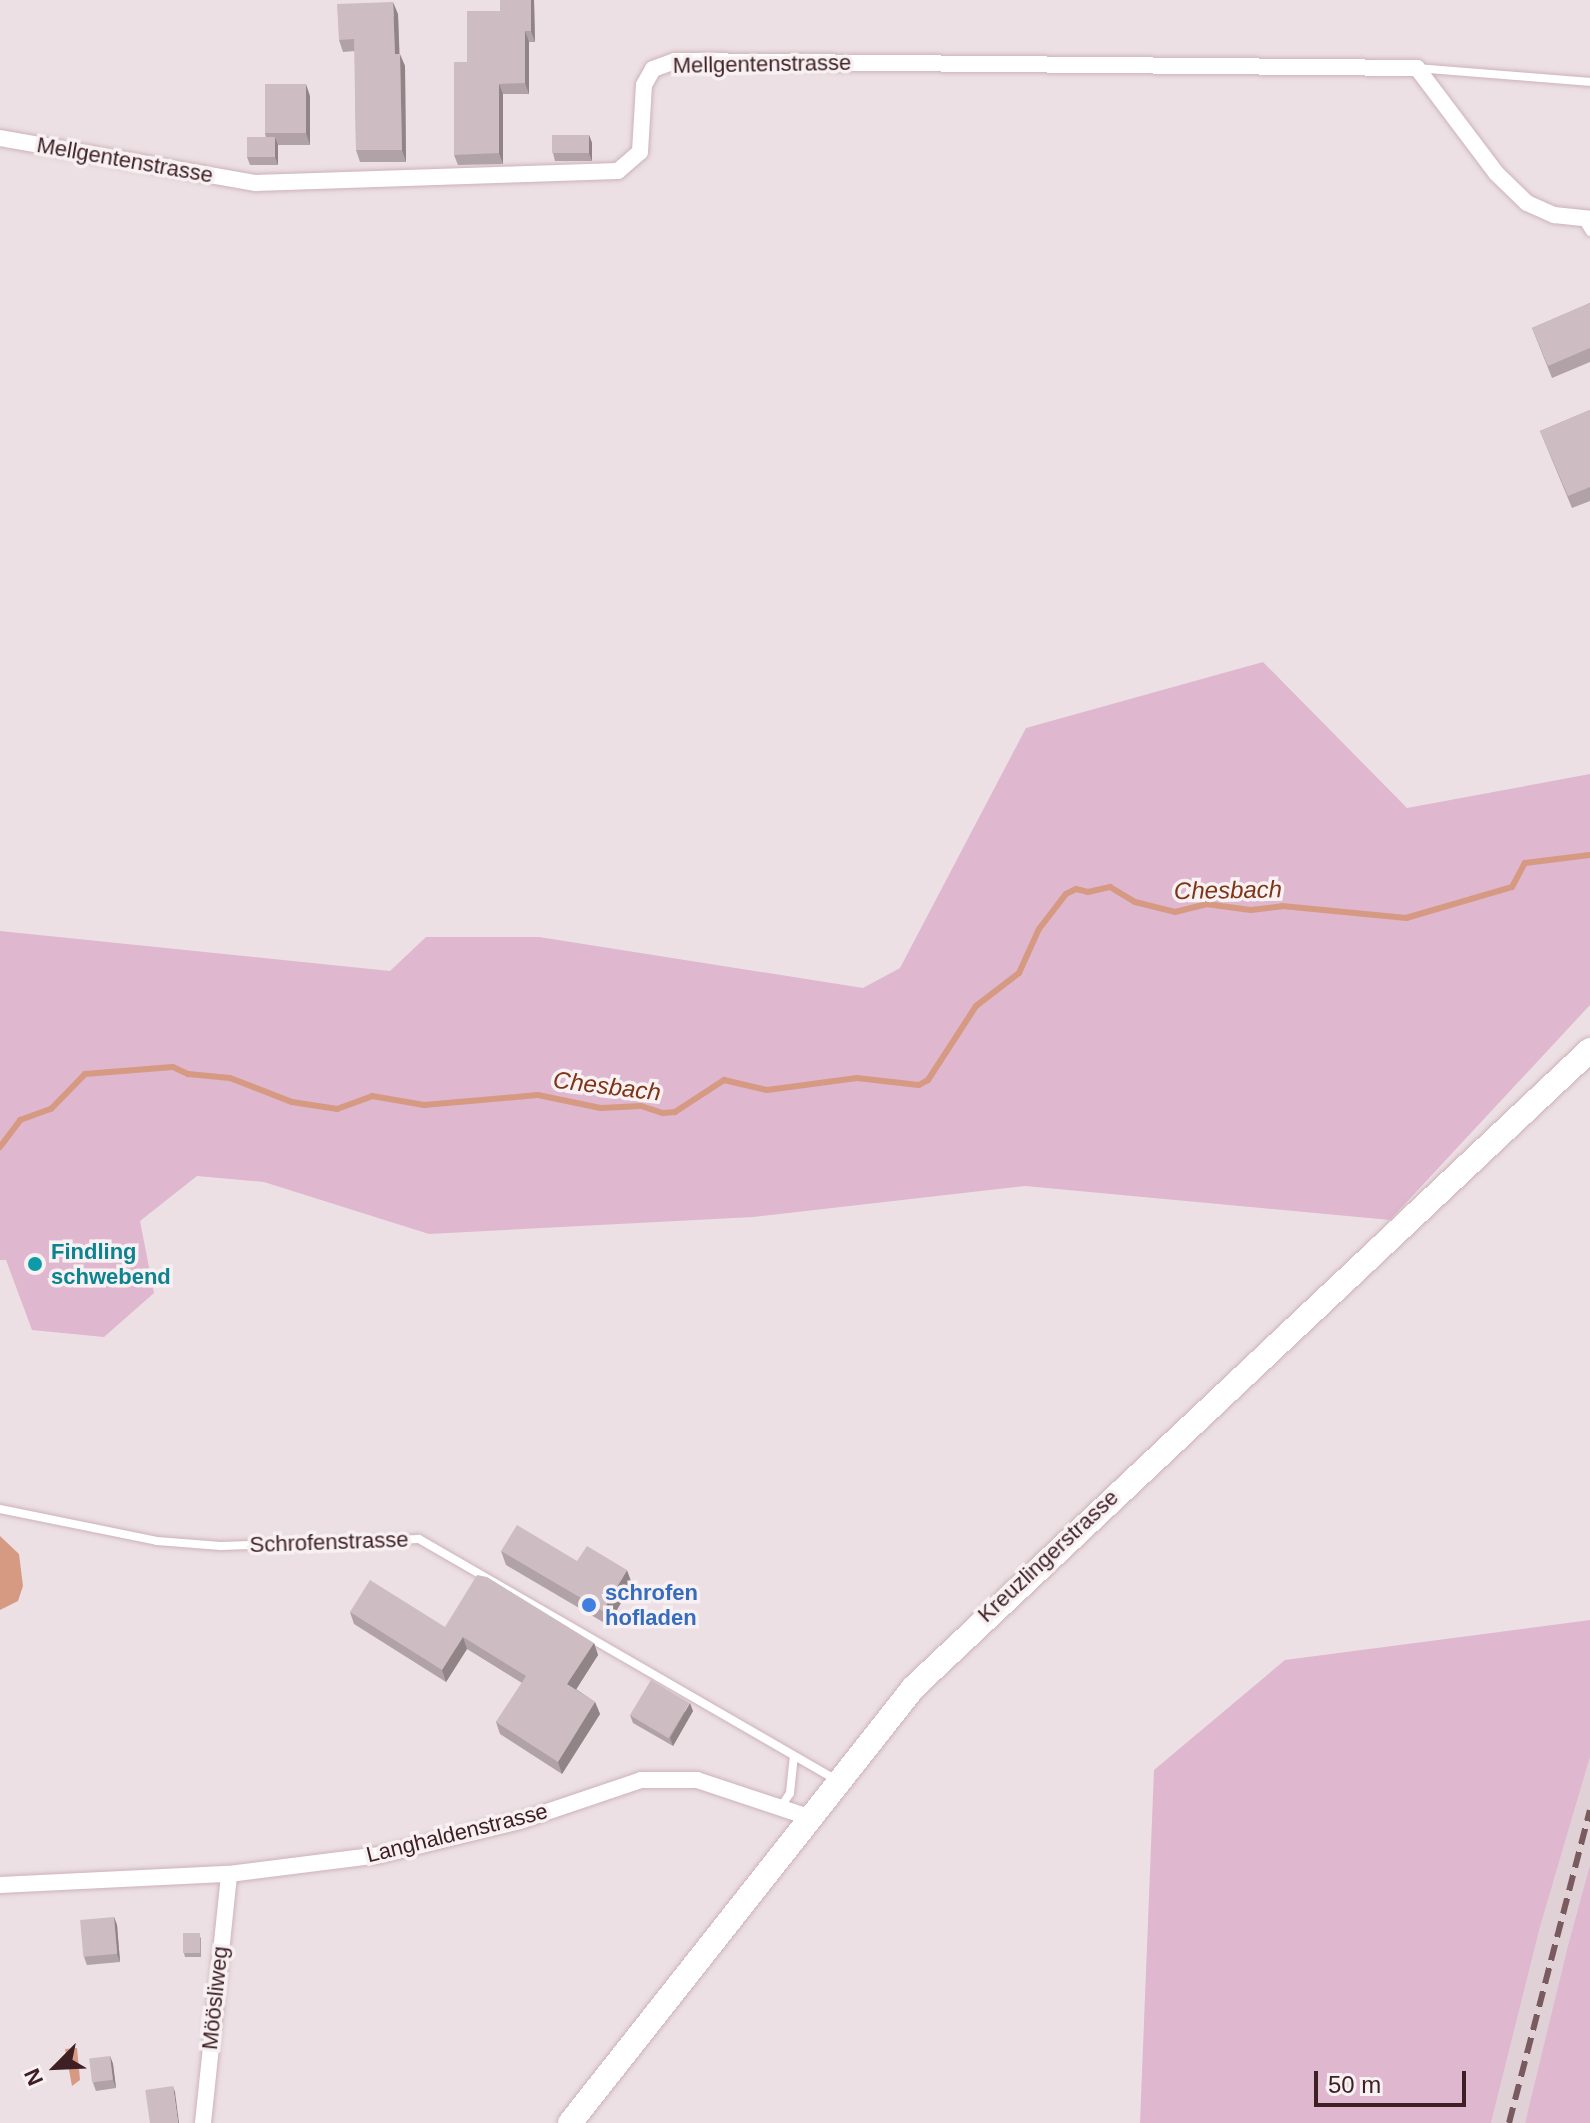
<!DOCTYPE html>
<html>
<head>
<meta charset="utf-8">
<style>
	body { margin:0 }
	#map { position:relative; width:1590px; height:2123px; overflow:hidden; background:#ece0e4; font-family:Arial,sans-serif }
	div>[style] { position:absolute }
	.built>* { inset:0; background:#e0d1d6 }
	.green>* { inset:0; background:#dfb7cf }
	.water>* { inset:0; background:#d69a83 }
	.stream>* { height:6px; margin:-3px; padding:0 3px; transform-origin:3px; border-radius:3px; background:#d69a83 }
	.roads { filter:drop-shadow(0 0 2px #cdb2b9) drop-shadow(0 0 2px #cdb2b9) }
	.lane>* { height:8px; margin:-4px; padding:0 4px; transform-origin:4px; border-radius:4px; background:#fff }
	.street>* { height:16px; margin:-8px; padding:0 8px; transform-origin:8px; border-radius:8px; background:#fff }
	.secondary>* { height:24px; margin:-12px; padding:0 12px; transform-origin:12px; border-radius:12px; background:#fff }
	.rail>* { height:6px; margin-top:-3px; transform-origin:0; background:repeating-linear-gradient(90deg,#795a5e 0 16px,transparent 0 24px) }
	.wall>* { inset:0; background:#b0a2a6 }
	.shaded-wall>* { inset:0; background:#908487 }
	.building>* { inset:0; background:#cdbcc1; transform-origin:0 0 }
	.dots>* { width:22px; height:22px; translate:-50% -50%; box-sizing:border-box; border:4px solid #f8f1f3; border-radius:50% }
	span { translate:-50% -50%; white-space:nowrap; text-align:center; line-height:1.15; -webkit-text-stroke:7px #f8f1f3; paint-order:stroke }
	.street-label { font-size:22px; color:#3e1f24 }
	.culture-label { font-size:22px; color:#0d838f; font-weight:700 }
	.left { translate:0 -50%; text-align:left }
	.shop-label { font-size:22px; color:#366cbe; font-weight:700 }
	.water-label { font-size:24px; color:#7e3415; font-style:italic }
	.north { position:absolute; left:16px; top:2027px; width:80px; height:80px; -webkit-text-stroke:6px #f8f1f3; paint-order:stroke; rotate:246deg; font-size:22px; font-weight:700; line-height:32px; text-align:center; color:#3e1f24 }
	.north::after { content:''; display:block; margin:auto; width:28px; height:36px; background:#3e1f24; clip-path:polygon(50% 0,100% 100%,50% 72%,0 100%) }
	.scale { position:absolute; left:1314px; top:2071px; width:152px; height:36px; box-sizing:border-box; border:4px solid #3e1f24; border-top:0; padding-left:10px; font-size:24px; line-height:28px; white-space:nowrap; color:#3e1f24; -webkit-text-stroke:6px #f8f1f3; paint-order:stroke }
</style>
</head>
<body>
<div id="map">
	<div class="built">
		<div style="clip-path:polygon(1590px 1757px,1590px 1865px,1525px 2123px,1491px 2123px,1540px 1927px)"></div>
	</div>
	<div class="green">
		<div style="clip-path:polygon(1263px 662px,1407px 808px,1590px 774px,1590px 1005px,1390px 1220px,1025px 1186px,753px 1217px,429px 1234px,264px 1182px,197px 1176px,140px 1221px,154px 1293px,104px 1337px,32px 1330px,6px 1260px,0 1260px,0 931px,390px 971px,426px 937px,539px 937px,863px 988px,900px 968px,1026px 728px)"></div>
		<div style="clip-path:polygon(1590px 1620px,1590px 1757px,1540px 1927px,1491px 2123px,1140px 2123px,1154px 1770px,1285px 1660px)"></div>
		<div style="clip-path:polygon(1590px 1865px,1590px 2123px,1525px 2123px,1568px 1946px)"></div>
	</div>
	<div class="water">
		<div style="clip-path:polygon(0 1536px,19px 1554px,23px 1586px,18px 1601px,0 1610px)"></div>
		<div style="clip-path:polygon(77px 2048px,80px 2080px,72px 2086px,65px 2049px)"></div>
	</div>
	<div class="stream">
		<div style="left:0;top:1147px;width:34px;rotate:-53deg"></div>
		<div style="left:20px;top:1120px;width:33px;rotate:-20deg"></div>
		<div style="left:51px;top:1109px;width:49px;rotate:-45.8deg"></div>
		<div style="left:85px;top:1074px;width:88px;rotate:-4.5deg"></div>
		<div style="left:173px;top:1067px;width:17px;rotate:25deg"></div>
		<div style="left:188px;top:1074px;width:42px;rotate:5.4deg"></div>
		<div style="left:230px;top:1078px;width:66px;rotate:21.2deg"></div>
		<div style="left:292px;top:1102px;width:46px;rotate:8.8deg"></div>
		<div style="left:337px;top:1109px;width:37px;rotate:-20deg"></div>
		<div style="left:372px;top:1096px;width:53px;rotate:9.8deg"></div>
		<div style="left:424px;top:1105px;width:114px;rotate:-5deg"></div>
		<div style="left:538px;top:1095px;width:64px;rotate:11.7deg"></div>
		<div style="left:601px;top:1108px;width:40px;rotate:-2.9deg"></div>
		<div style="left:641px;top:1106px;width:23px;rotate:18deg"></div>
		<div style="left:663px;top:1113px;width:12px;rotate:-5deg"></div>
		<div style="left:675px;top:1112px;width:59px;rotate:-33.1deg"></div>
		<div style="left:724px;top:1080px;width:44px;rotate:13.1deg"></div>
		<div style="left:767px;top:1090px;width:91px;rotate:-7.6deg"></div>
		<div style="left:857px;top:1078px;width:62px;rotate:6.4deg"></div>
		<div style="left:919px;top:1085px;width:10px;rotate:-29deg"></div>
		<div style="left:928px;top:1080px;width:88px;rotate:-57deg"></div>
		<div style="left:976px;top:1006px;width:54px;rotate:-37.5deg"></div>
		<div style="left:1019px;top:973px;width:48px;rotate:-65.6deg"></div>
		<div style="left:1039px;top:929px;width:44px;rotate:-52.4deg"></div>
		<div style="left:1066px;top:894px;width:11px;rotate:-27deg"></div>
		<div style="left:1076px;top:889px;width:12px;rotate:14deg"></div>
		<div style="left:1088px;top:892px;width:23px;rotate:-13deg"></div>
		<div style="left:1110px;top:887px;width:29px;rotate:31deg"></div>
		<div style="left:1135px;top:902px;width:41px;rotate:14deg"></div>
		<div style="left:1175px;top:912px;width:32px;rotate:-14deg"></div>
		<div style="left:1206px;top:904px;width:45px;rotate:7.6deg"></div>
		<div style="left:1251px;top:910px;width:31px;rotate:-7deg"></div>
		<div style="left:1282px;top:906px;width:125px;rotate:5.5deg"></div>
		<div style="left:1406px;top:918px;width:110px;rotate:-16.3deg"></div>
		<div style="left:1512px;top:887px;width:27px;rotate:-62deg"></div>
		<div style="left:1525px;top:863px;width:65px;rotate:-7deg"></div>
	</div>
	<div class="roads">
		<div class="lane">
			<div style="left:1417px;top:68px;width:174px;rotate:4.6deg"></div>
			<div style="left:1582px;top:219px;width:15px;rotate:58deg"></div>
			<div style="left:0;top:1509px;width:160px;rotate:11.5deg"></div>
			<div style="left:157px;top:1541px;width:64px;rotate:4.5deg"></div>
			<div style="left:221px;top:1546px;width:198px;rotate:-2deg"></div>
			<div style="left:419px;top:1539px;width:482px;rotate:30deg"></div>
			<div style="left:782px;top:1805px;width:14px;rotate:-56deg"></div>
			<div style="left:790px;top:1793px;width:37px;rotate:-84deg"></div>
		</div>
		<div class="street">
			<div style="left:0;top:138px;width:259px;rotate:10deg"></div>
			<div style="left:255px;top:183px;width:363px;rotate:-1.9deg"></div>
			<div style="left:618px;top:171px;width:29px;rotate:-41deg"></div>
			<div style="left:640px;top:152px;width:67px;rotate:-86.6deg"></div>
			<div style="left:644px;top:85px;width:18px;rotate:-61deg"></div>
			<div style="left:653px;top:69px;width:23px;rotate:-20deg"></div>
			<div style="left:675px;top:61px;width:742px;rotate:0.54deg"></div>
			<div style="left:1417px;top:68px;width:131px;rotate:53deg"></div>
			<div style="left:1496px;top:173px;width:43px;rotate:44.1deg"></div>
			<div style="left:1527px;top:203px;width:30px;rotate:24deg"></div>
			<div style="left:1554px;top:215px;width:36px;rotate:6deg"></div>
			<div style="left:0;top:1885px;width:229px;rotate:-2.8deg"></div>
			<div style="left:229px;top:1874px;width:152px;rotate:-7.2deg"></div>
			<div style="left:380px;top:1855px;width:144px;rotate:-13.7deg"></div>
			<div style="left:520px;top:1821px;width:128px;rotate:-18.7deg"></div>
			<div style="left:641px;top:1780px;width:56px"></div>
			<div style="left:697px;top:1780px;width:117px;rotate:18.4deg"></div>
			<div style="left:203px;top:2123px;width:250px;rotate:-84deg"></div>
		</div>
		<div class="secondary">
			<div style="left:570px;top:2123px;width:555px;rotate:-51.73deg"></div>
			<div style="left:914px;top:1687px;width:929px;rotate:-43.3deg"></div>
		</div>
	</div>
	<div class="rail">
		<div style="left:1509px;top:2123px;width:323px;rotate:-75.5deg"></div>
	</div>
	<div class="wall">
		<div style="clip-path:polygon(534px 0,535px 42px,529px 42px,529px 94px,503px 94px,503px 164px,458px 165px,454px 155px,467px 62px)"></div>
		<div style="clip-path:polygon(398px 14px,399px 54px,405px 66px,406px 162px,360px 162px,356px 150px,355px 51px,343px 52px,339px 40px)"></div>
		<div style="clip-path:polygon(310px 96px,310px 145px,278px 145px,278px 165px,250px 165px,247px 157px,266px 138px,265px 133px)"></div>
		<div style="clip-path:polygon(589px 135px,592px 143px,592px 161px,555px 161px,553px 153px)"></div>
		<div style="clip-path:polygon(1590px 303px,1590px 362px,1552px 378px,1532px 328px)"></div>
		<div style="clip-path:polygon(1590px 410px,1590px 501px,1572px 508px,1540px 431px)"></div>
		<div style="clip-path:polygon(501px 1551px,632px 1584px,608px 1625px,506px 1565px)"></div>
		<div style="clip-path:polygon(350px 1612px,445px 1627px,594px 1643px,598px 1655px,576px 1689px,595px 1702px,600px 1714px,562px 1774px,500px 1734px,496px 1722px,522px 1683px,467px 1649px,446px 1682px,354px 1624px)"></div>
		<div style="clip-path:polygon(693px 1711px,673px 1746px,633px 1723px,630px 1715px)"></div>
		<div style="clip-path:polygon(114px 1917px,117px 1925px,120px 1962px,87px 1965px,84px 1957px)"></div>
		<div style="clip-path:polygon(201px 1937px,201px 1957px,185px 1957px,184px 1953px)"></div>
		<div style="clip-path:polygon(110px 2056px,113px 2064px,116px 2088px,96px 2091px,93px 2083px)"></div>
	</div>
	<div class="shaded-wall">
		<div style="clip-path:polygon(531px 0,534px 0,535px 42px,531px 31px)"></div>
		<div style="clip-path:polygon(393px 2px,398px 14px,400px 66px,395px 54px)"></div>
		<div style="clip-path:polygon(525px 31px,529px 42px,529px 94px,525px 83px)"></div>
		<div style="clip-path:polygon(400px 54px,405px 66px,406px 162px,402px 150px)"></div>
		<div style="clip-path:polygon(306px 84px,310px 96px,310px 145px,306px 133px)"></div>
		<div style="clip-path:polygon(499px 84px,503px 94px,503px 164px,499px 153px)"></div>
		<div style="clip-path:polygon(589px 135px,592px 143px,592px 161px,589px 153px)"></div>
		<div style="clip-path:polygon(275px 137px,278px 145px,278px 165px,275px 157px)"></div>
		<div style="clip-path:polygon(627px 1570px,632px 1584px,608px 1625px,603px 1611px)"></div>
		<div style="clip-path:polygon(463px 1637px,467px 1649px,446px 1682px,442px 1670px)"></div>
		<div style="clip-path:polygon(594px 1643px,598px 1655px,572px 1696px,567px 1684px)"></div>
		<div style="clip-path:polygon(595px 1702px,600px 1714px,562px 1774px,558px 1762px)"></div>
		<div style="clip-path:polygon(690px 1703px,693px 1711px,673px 1746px,670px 1738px)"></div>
		<div style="clip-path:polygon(114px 1917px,117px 1925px,120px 1962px,117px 1954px)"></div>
		<div style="clip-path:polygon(110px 2056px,113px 2064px,116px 2088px,113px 2080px)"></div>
		<div style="clip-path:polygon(173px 2086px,175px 2092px,179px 2123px,178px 2123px)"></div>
	</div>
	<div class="building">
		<div style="clip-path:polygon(500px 0,531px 0,531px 31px,525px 31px,525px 83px,499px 84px,499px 153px,454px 155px,454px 62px,467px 62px,467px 11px,500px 11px)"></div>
		<div style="clip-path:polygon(393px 2px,395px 54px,400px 54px,402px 150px,356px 150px,354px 39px,339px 40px,337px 4px)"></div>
		<div style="left:265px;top:84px;width:41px;height:49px"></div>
		<div style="left:552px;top:135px;width:37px;height:18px"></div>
		<div style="left:275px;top:137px;width:20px;height:28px;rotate:90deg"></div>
		<div style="clip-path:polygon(1590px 303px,1590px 348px,1548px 366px,1532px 328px)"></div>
		<div style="clip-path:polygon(1590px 410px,1590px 487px,1568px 496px,1540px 431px)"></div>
		<div style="clip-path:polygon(517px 1525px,577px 1561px,587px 1546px,627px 1570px,603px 1611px,501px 1551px)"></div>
		<div style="clip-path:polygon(477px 1575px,487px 1577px,594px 1643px,567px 1684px,595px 1702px,558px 1762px,496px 1722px,526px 1676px,463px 1637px,442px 1670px,350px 1612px,370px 1580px,445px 1627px)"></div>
		<div style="left:651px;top:1680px;width:45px;height:41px;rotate:31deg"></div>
		<div style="left:114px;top:1917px;width:37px;height:34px;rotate:85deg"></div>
		<div style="left:183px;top:1933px;width:17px;height:20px"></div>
		<div style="left:110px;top:2056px;width:24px;height:21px;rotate:83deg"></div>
		<div style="left:173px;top:2086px;width:37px;height:28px;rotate:82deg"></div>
	</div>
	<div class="dots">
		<div style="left:35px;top:1264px;background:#0f9aa8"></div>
		<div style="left:589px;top:1605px;background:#3f7fe0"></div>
	</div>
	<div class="street-label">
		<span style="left:762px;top:64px;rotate:-1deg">Mellgentenstrasse</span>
		<span style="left:125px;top:160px;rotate:10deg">Mellgentenstrasse</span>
		<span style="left:329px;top:1542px;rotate:-2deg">Schrofenstrasse</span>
		<span style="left:1048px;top:1556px;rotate:-43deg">Kreuzlingerstrasse</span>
		<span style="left:457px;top:1833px;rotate:-14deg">Langhaldenstrasse</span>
		<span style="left:215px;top:1998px;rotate:-84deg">Möösliweg</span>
	</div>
	<div class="culture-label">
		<span class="left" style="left:51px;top:1264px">Findling<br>schwebend</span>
	</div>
	<div class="shop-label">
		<span class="left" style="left:605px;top:1605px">schrofen<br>hofladen</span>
	</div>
	<div class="water-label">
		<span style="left:1228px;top:890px;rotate:-1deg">Chesbach</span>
		<span style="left:607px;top:1086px;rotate:7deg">Chesbach</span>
	</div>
	<div class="north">N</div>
	<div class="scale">50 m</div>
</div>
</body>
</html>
